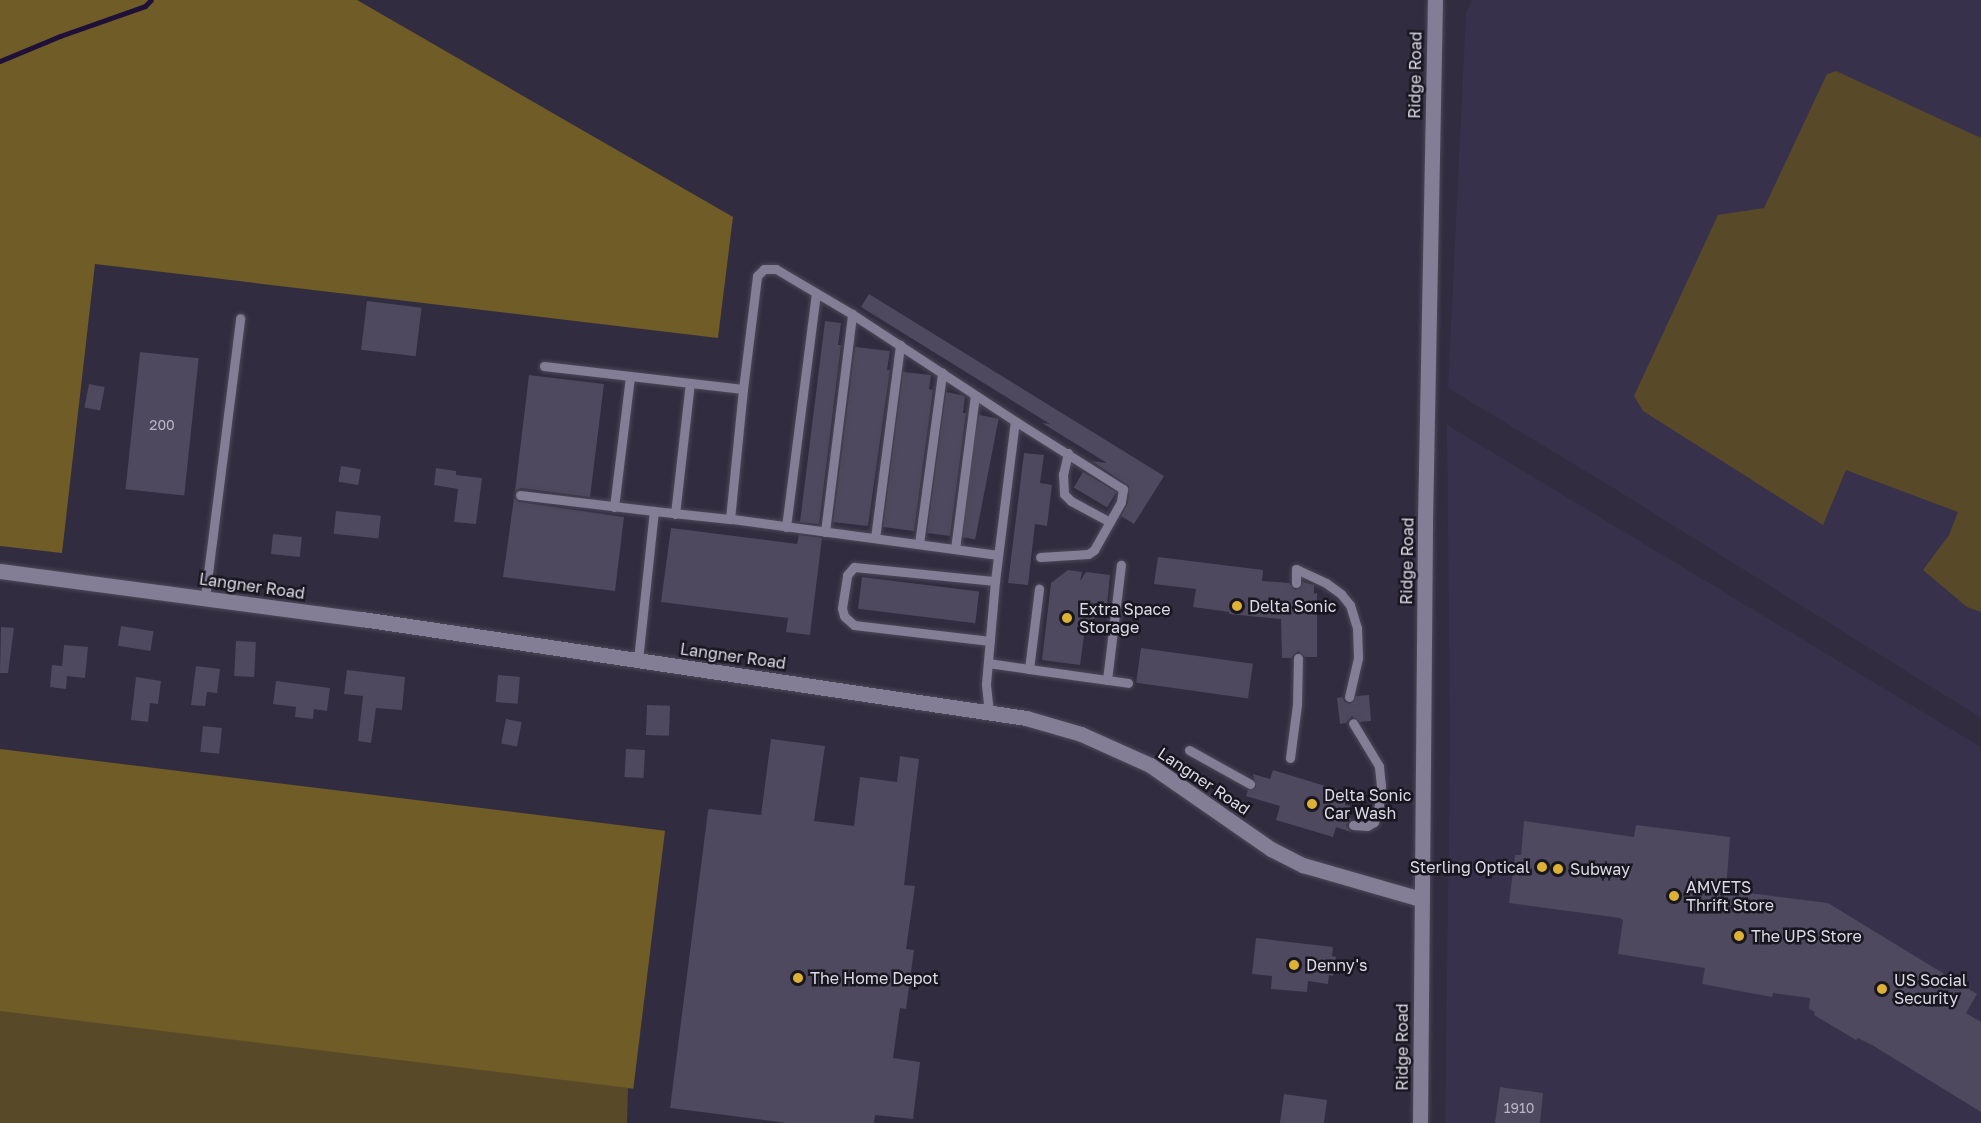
<!DOCTYPE html>
<html>
<head>
<meta charset="utf-8">
<style>
	body { margin:0 }
	#map { position:relative; width:1981px; height:1123px; overflow:hidden; background:#312c3f; font-family:"Golos Text",sans-serif }
	div>[style] { position:absolute }
	.built>* { inset:0; background:#37314b }
	.green>* { inset:0; background:#584a28 }
	.forest>* { inset:0; background:#705c27; transform-origin:0 0 }
	.stream>* { height:5px; margin:-2.5px; padding:0 2.5px; transform-origin:2.5px; border-radius:2.5px; background:#1f1039 }
	.building>* { inset:0; background:#4e495e; transform-origin:0 0 }
	.roads { filter:drop-shadow(0 0 2px #4c4858) drop-shadow(0 0 2px #4c4858) }
	.lane>* { height:9px; margin:-4.5px; padding:0 4.5px; transform-origin:4.5px; border-radius:4.5px; background:#837d95 }
	.street>* { height:15px; margin:-7.5px; padding:0 7.5px; transform-origin:7.5px; border-radius:7.5px; background:#837d95 }
	.secondary>* { height:15px; margin:-7.5px; padding:0 7.5px; transform-origin:7.5px; border-radius:7.5px; background:#837d95 }
	.dots>* { width:16px; height:16px; translate:-50% -50%; box-sizing:border-box; border:3px solid #18161f; border-radius:50% }
	span { translate:-50% -50%; white-space:nowrap; text-align:center; line-height:1.15; -webkit-text-stroke:5px #18161f; paint-order:stroke }
	.number-label { font-size:14px; color:#bab6c6 }
	.number-label span { -webkit-text-stroke-width:0 }
	.street-label { font-size:16px; color:#dedbe8 }
	.poi-label { font-size:16px; color:#dedbe8 }
	.left { translate:0 -50%; text-align:left }
	.right { translate:-100% -50%; text-align:right }
</style>
</head>
<body>
<div id="map">
	<div class="built">
		<div style="clip-path:polygon(1472px 0,1981px 0,1981px 718px,1602px 481px,1448px 388px,1466px 13px)"></div>
		<div style="clip-path:polygon(1447px 425px,1981px 747px,1981px 1123px,1445px 1123px,1450px 743px)"></div>
	</div>
	<div class="green">
		<div style="clip-path:polygon(1836px 71px,1981px 138px,1981px 612px,1967px 607px,1923px 570px,1949px 535px,1958px 512px,1846px 470px,1823px 525px,1643px 411px,1634px 396px,1718px 215px,1764px 208px,1827px 74px)"></div>
		<div style="clip-path:polygon(0 1009px,628px 1088px,627px 1123px,0 1123px)"></div>
	</div>
	<div class="forest">
		<div style="clip-path:polygon(0 0,357px 0,733px 217px,718px 338px,95px 264px,62px 553px,0 546px)"></div>
		<div style="left:0;top:749px;width:670px;height:260px;rotate:7deg"></div>
	</div>
	<div class="stream">
		<div style="left:0;top:61px;width:65px;rotate:-22.6deg"></div>
		<div style="left:60px;top:36px;width:90px;rotate:-19.4deg"></div>
		<div style="left:145px;top:6px;width:8px;rotate:-45deg"></div>
	</div>
	<div class="building">
		<div style="clip-path:polygon(869px 294px,1164px 476px,1134px 524px,1121px 516px,1128px 503px,1129px 486px,1092px 461px,1107px 463px,1042px 423px,1050px 424px,861px 307px)"></div>
		<div style="left:367px;top:301px;width:55px;height:49px;rotate:7deg"></div>
		<div style="clip-path:polygon(825px 321px,841px 323px,838px 345px,841px 345px,819px 524px,800px 522px)"></div>
		<div style="clip-path:polygon(855px 347px,890px 351px,887px 370px,890px 370px,868px 526px,833px 522px)"></div>
		<div style="left:140px;top:352px;width:59px;height:138px;rotate:6deg"></div>
		<div style="clip-path:polygon(903px 372px,931px 375px,929px 389px,933px 390px,914px 531px,883px 527px)"></div>
		<div style="clip-path:polygon(529px 375px,604px 384px,590px 497px,521px 488px,515px 491px)"></div>
		<div style="left:89px;top:384px;width:16px;height:24px;rotate:11deg"></div>
		<div style="clip-path:polygon(946px 392px,965px 396px,963px 413px,966px 413px,950px 536px,927px 533px)"></div>
		<div style="left:979px;top:415px;width:20px;height:123px;rotate:11deg"></div>
		<div style="clip-path:polygon(1024px 453px,1044px 455px,1040px 483px,1052px 485px,1047px 526px,1035px 524px,1028px 585px,1008px 583px)"></div>
		<div style="left:341px;top:466px;width:20px;height:16px;rotate:9deg"></div>
		<div style="clip-path:polygon(436px 468px,456px 471px,456px 475px,482px 478px,476px 524px,454px 522px,458px 489px,434px 485px)"></div>
		<div style="left:1083px;top:472px;width:39px;height:18px;rotate:31deg"></div>
		<div style="clip-path:polygon(514px 498px,519px 502px,624px 517px,615px 591px,503px 577px)"></div>
		<div style="left:336px;top:511px;width:45px;height:23px;rotate:6deg"></div>
		<div style="clip-path:polygon(671px 528px,797px 544px,799px 535px,822px 538px,810px 635px,786px 632px,788px 618px,661px 602px)"></div>
		<div style="left:273px;top:534px;width:29px;height:20px;rotate:6deg"></div>
		<div style="clip-path:polygon(1158px 557px,1263px 570px,1262px 581px,1289px 583px,1295px 590px,1300px 588px,1303px 582px,1314px 585px,1314px 594px,1317px 593px,1317px 657px,1305px 657px,1298px 651px,1291px 658px,1282px 658px,1281px 619px,1229px 614px,1229px 612px,1193px 607px,1196px 589px,1154px 584px)"></div>
		<div style="clip-path:polygon(1068px 570px,1082px 572px,1080px 581px,1086px 572px,1110px 575px,1106px 615px,1096px 613px,1094px 622px,1086px 621px,1080px 665px,1042px 660px,1051px 583px)"></div>
		<div style="left:862px;top:577px;width:118px;height:32px;rotate:7deg"></div>
		<div style="left:121px;top:626px;width:33px;height:20px;rotate:9deg"></div>
		<div style="clip-path:polygon(1px 627px,14px 628px,8px 673px,0 673px)"></div>
		<div style="left:236px;top:641px;width:20px;height:35px;rotate:3deg"></div>
		<div style="clip-path:polygon(64px 645px,88px 647px,85px 678px,67px 676px,66px 689px,50px 687px,52px 665px,62px 666px)"></div>
		<div style="left:1141px;top:648px;width:113px;height:35px;rotate:8deg"></div>
		<div style="clip-path:polygon(196px 666px,220px 669px,217px 693px,207px 692px,205px 706px,191px 705px)"></div>
		<div style="clip-path:polygon(347px 670px,405px 677px,402px 710px,376px 708px,371px 743px,358px 741px,363px 696px,344px 694px)"></div>
		<div style="left:498px;top:675px;width:22px;height:27px;rotate:5deg"></div>
		<div style="clip-path:polygon(136px 677px,161px 681px,158px 704px,150px 703px,148px 722px,131px 720px)"></div>
		<div style="clip-path:polygon(276px 681px,330px 688px,327px 711px,314px 709px,313px 719px,295px 717px,296px 707px,273px 704px)"></div>
		<div style="clip-path:polygon(1369px 695px,1371px 721px,1360px 722px,1352px 716px,1346px 723px,1340px 724px,1337px 698px,1342px 697px,1345px 702px,1350px 704px,1356px 696px)"></div>
		<div style="left:647px;top:705px;width:23px;height:30px;rotate:2deg"></div>
		<div style="left:506px;top:719px;width:16px;height:25px;rotate:11deg"></div>
		<div style="left:203px;top:726px;width:19px;height:26px;rotate:6deg"></div>
		<div style="clip-path:polygon(771px 739px,825px 746px,814px 821px,854px 826px,860px 777px,897px 782px,900px 756px,919px 759px,904px 885px,915px 886px,906px 949px,914px 950px,906px 1009px,900px 1008px,893px 1058px,920px 1062px,913px 1119px,875px 1115px,874px 1123px,787px 1123px,670px 1108px,708px 811px,709px 809px,761px 815px)"></div>
		<div style="left:626px;top:749px;width:19px;height:28px;rotate:3deg"></div>
		<div style="clip-path:polygon(1273px 770px,1348px 793px,1345px 805px,1350px 806px,1346px 817px,1351px 819px,1346px 825px,1351px 832px,1336px 827px,1333px 837px,1276px 820px,1280px 806px,1246px 796px,1248px 790px,1256px 787px,1253px 774px,1270px 779px)"></div>
		<div style="clip-path:polygon(1524px 821px,1634px 837px,1636px 825px,1730px 837px,1726px 890px,1828px 903px,1977px 994px,1966px 1013px,1981px 1022px,1981px 1112px,1872px 1045px,1858px 1038px,1856px 1040px,1814px 1015px,1815px 1012px,1809px 1009px,1810px 998px,1773px 993px,1772px 997px,1702px 984px,1705px 968px,1618px 954px,1623px 920px,1620px 918px,1509px 903px,1515px 855px,1521px 855px)"></div>
		<div style="clip-path:polygon(1256px 938px,1333px 947px,1332px 956px,1336px 957px,1333px 976px,1329px 975px,1328px 984px,1308px 981px,1307px 992px,1271px 989px,1272px 976px,1252px 974px)"></div>
		<div style="clip-path:polygon(1500px 1087px,1543px 1093px,1540px 1123px,1495px 1123px)"></div>
		<div style="clip-path:polygon(1284px 1094px,1327px 1100px,1324px 1123px,1280px 1123px)"></div>
	</div>
	<div class="roads">
		<div class="lane">
			<div style="left:544px;top:366px;width:200px;rotate:6.6deg"></div>
			<div style="left:1068px;top:453px;width:22px;rotate:103deg"></div>
			<div style="left:1063px;top:474px;width:20px;rotate:87deg"></div>
			<div style="left:1064px;top:494px;width:10px;rotate:45deg"></div>
			<div style="left:1071px;top:501px;width:44px;rotate:28.3deg"></div>
			<div style="left:520px;top:495px;width:135px;rotate:6.8deg"></div>
			<div style="left:614px;top:507px;width:132px;rotate:-83deg"></div>
			<div style="left:675px;top:514px;width:132px;rotate:-83.5deg"></div>
			<div style="left:786px;top:527px;width:236px;rotate:-82.7deg"></div>
			<div style="left:825px;top:532px;width:220px;rotate:-82.9deg"></div>
			<div style="left:875px;top:538px;width:195px;rotate:-82.6deg"></div>
			<div style="left:919px;top:544px;width:173px;rotate:-82.3deg"></div>
			<div style="left:955px;top:549px;width:155px;rotate:-82.6deg"></div>
			<div style="left:998px;top:555px;width:270px;rotate:-172.3deg"></div>
			<div style="left:730px;top:519px;width:131px;rotate:-84.3deg"></div>
			<div style="left:743px;top:389px;width:114px;rotate:-82.9deg"></div>
			<div style="left:757px;top:276px;width:10px;rotate:-45deg"></div>
			<div style="left:764px;top:269px;width:12px"></div>
			<div style="left:776px;top:269px;width:88px;rotate:30.6deg"></div>
			<div style="left:852px;top:314px;width:195px;rotate:33.3deg"></div>
			<div style="left:1296px;top:583px;width:14px;rotate:-90deg"></div>
			<div style="left:1296px;top:569px;width:33px;rotate:25deg"></div>
			<div style="left:1326px;top:583px;width:19px;rotate:36deg"></div>
			<div style="left:1341px;top:594px;width:14px;rotate:51deg"></div>
			<div style="left:1350px;top:605px;width:24px;rotate:73deg"></div>
			<div style="left:1357px;top:628px;width:30px;rotate:88deg"></div>
			<div style="left:1358px;top:658px;width:40px;rotate:103deg"></div>
			<div style="left:205px;top:597px;width:281px;rotate:-82.8deg"></div>
			<div style="left:990px;top:641px;width:137px;rotate:-173.3deg"></div>
			<div style="left:854px;top:625px;width:13px;rotate:-138deg"></div>
			<div style="left:844px;top:616px;width:8px;rotate:-104deg"></div>
			<div style="left:842px;top:608px;width:33px;rotate:-81deg"></div>
			<div style="left:847px;top:575px;width:11px;rotate:-49deg"></div>
			<div style="left:854px;top:567px;width:142px;rotate:5.7deg"></div>
			<div style="left:638px;top:660px;width:150px;rotate:-83.9deg"></div>
			<div style="left:654px;top:511px;width:76px;rotate:6deg"></div>
			<div style="left:988px;top:663px;width:41px;rotate:8.3deg"></div>
			<div style="left:1029px;top:669px;width:81px;rotate:-82.9deg"></div>
			<div style="left:1029px;top:669px;width:100px;rotate:8deg"></div>
			<div style="left:1107px;top:680px;width:116px;rotate:-83.1deg"></div>
			<div style="left:989px;top:713px;width:29px;rotate:-96deg"></div>
			<div style="left:986px;top:684px;width:103px;rotate:-85deg"></div>
			<div style="left:995px;top:581px;width:161px;rotate:-82.9deg"></div>
			<div style="left:1015px;top:421px;width:128px;rotate:32.2deg"></div>
			<div style="left:1123px;top:489px;width:13px;rotate:99deg"></div>
			<div style="left:1121px;top:502px;width:55px;rotate:119.4deg"></div>
			<div style="left:1094px;top:550px;width:7px;rotate:146deg"></div>
			<div style="left:1088px;top:554px;width:48px;rotate:176.4deg"></div>
			<div style="left:1189px;top:750px;width:70px;rotate:29.1deg"></div>
			<div style="left:1290px;top:758px;width:53px;rotate:-82.5deg"></div>
			<div style="left:1297px;top:705px;width:47px;rotate:-88.8deg"></div>
			<div style="left:1353px;top:825px;width:14px;rotate:4deg"></div>
			<div style="left:1367px;top:826px;width:8px;rotate:-30deg"></div>
			<div style="left:1374px;top:822px;width:18px;rotate:-74deg"></div>
			<div style="left:1379px;top:805px;width:19px;rotate:-84deg"></div>
			<div style="left:1381px;top:786px;width:20px;rotate:-96deg"></div>
			<div style="left:1379px;top:766px;width:50px;rotate:-121.2deg"></div>
		</div>
		<div class="street">
			<div style="left:0;top:571px;width:365px;rotate:7.6deg"></div>
			<div style="left:362px;top:619px;width:671px;rotate:8.48deg"></div>
			<div style="left:1026px;top:718px;width:57px;rotate:16.2deg"></div>
			<div style="left:1081px;top:734px;width:76px;rotate:24.2deg"></div>
			<div style="left:1150px;top:765px;width:147px;rotate:34.8deg"></div>
			<div style="left:1271px;top:849px;width:36px;rotate:27deg"></div>
			<div style="left:1303px;top:865px;width:123px;rotate:16.1deg"></div>
		</div>
		<div class="secondary">
			<div style="left:1420px;top:1123px;width:602px;rotate:-89.52deg"></div>
			<div style="left:1425px;top:521px;width:521px;rotate:-88.9deg"></div>
		</div>
	</div>
	<div class="dots">
		<div style="left:1237px;top:606px;background:#ddb133"></div>
		<div style="left:1067px;top:618px;background:#ddb133"></div>
		<div style="left:1312px;top:804px;background:#ddb133"></div>
		<div style="left:1542px;top:867px;background:#ddb133"></div>
		<div style="left:1558px;top:869px;background:#ddb133"></div>
		<div style="left:1674px;top:896px;background:#ddb133"></div>
		<div style="left:1739px;top:936px;background:#ddb133"></div>
		<div style="left:1294px;top:965px;background:#ddb133"></div>
		<div style="left:798px;top:978px;background:#ddb133"></div>
		<div style="left:1882px;top:989px;background:#ddb133"></div>
	</div>
	<div class="number-label">
		<span style="left:162px;top:425px">200</span>
		<span style="left:1519px;top:1108px">1910</span>
	</div>
	<div class="street-label">
		<span style="left:1415px;top:75px;rotate:-89deg">Ridge Road</span>
		<span style="left:1407px;top:561px;rotate:-89deg">Ridge Road</span>
		<span style="left:252px;top:586px;rotate:8deg">Langner Road</span>
		<span style="left:733px;top:656px;rotate:8deg">Langner Road</span>
		<span style="left:1204px;top:781px;rotate:34deg">Langner Road</span>
		<span style="left:1402px;top:1047px;rotate:-90deg">Ridge Road</span>
	</div>
	<div class="poi-label">
		<span class="left" style="left:1249px;top:606px">Delta Sonic</span>
		<span class="left" style="left:1079px;top:618px">Extra Space<br>Storage</span>
		<span class="left" style="left:1324px;top:804px">Delta Sonic<br>Car Wash</span>
		<span class="right" style="left:1530px;top:867px">Sterling Optical</span>
		<span class="left" style="left:1570px;top:869px">Subway</span>
		<span class="left" style="left:1686px;top:896px">AMVETS<br>Thrift Store</span>
		<span class="left" style="left:1751px;top:936px">The UPS Store</span>
		<span class="left" style="left:1306px;top:965px">Denny's</span>
		<span class="left" style="left:810px;top:978px">The Home Depot</span>
		<span class="left" style="left:1894px;top:989px">US Social<br>Security</span>
	</div>
</div>
</body>
</html>
